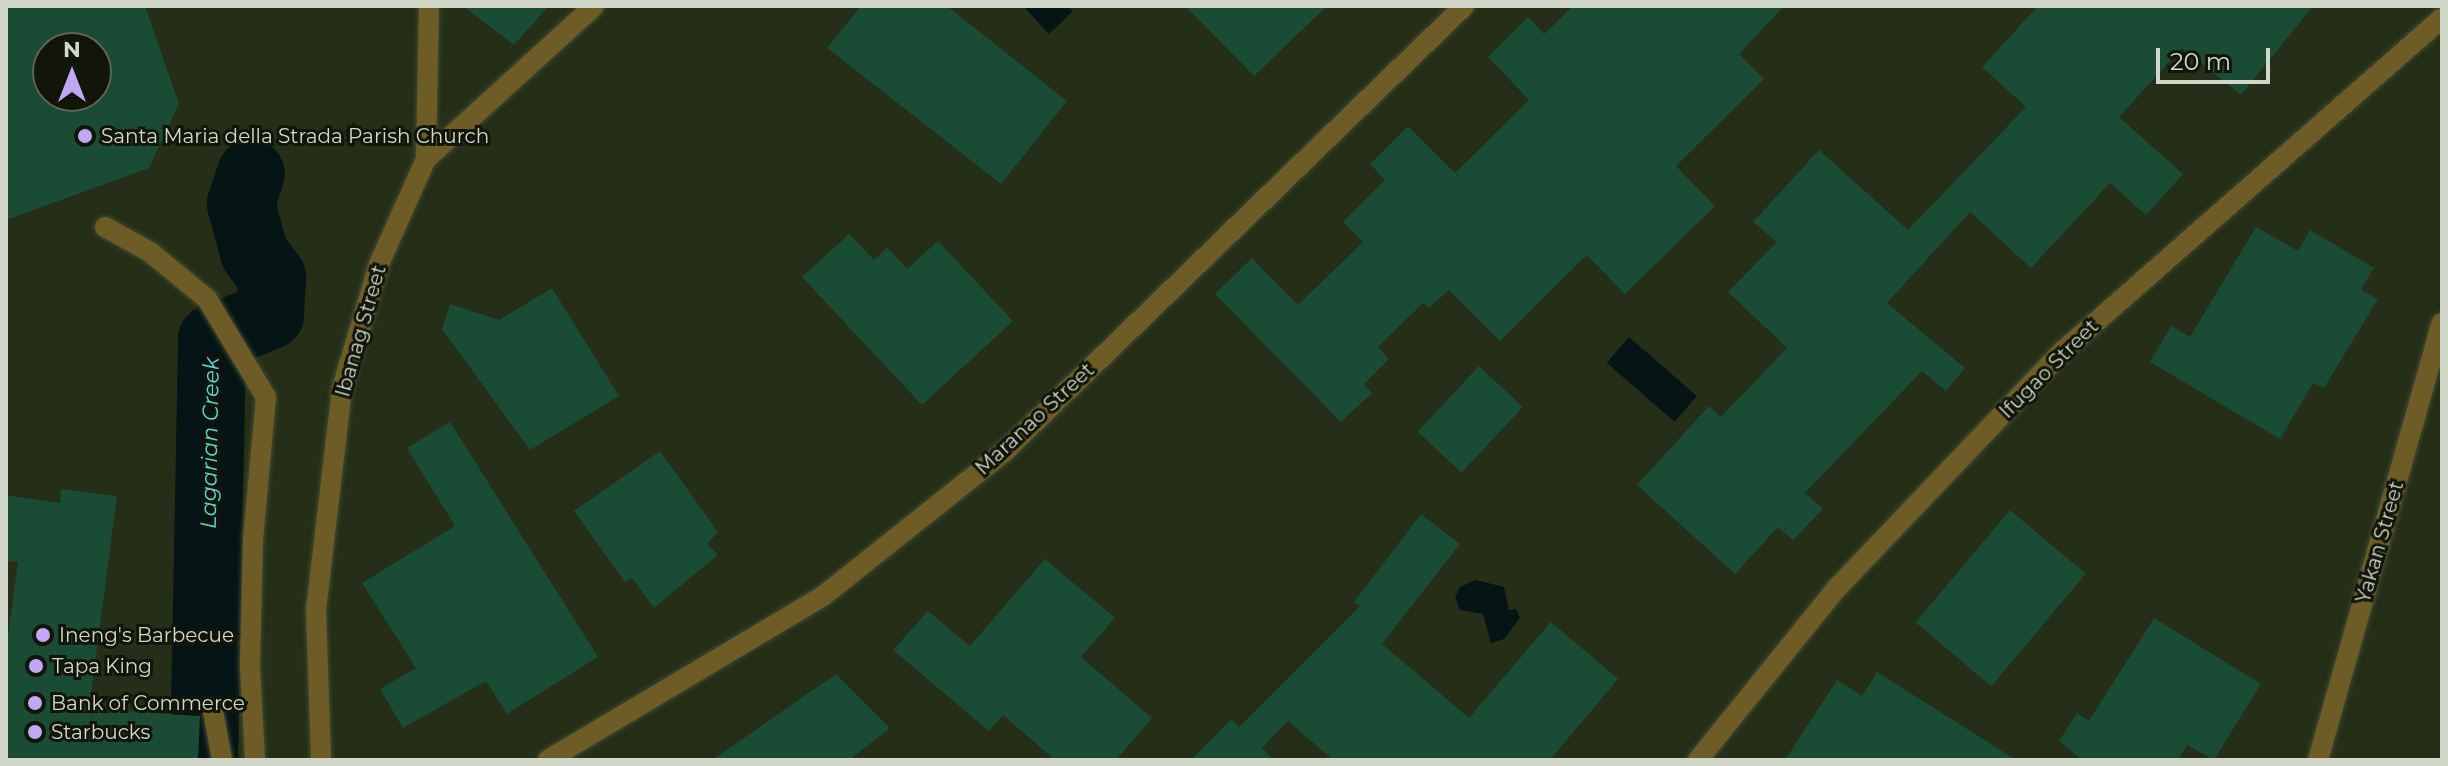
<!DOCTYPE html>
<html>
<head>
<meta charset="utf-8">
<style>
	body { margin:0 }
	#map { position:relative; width:2448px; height:766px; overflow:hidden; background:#252e16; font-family:Montserrat,sans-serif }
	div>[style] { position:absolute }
	.water>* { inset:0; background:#051515; transform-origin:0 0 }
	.river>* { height:68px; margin:-34px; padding:0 34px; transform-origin:34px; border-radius:34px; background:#051515 }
	.building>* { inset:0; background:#1a4b34; transform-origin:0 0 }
	.roads { filter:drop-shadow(0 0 2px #414933) drop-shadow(0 0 2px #414933) }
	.service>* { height:20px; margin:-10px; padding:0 10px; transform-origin:10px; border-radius:10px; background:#6d5c25 }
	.pedestrian>* { height:20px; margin:-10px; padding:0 10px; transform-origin:10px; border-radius:10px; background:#6d5c25 }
	.minor>* { height:20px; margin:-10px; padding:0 10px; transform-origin:10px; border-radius:10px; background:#6d5c25 }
	.dots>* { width:22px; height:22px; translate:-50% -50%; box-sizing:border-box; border:4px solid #11150a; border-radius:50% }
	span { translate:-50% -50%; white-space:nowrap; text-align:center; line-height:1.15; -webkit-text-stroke:6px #11150a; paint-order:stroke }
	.poi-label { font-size:20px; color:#d1d8c9 }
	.left { translate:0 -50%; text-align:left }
	.street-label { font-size:20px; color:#d1d8c9 }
	.water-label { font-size:22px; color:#57d8d7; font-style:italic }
	.frame { position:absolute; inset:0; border:8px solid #d1d8c9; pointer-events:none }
	.north { position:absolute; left:32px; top:32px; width:80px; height:80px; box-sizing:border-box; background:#11150a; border:2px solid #5e6356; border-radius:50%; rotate:0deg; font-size:22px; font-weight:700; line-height:32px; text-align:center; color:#d1d8c9 }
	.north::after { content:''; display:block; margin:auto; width:28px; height:36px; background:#c0a8f3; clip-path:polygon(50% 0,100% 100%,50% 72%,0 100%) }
	.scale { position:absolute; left:2156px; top:48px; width:114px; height:36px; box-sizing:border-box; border:4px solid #d1d8c9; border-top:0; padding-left:10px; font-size:24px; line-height:28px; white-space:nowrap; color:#d1d8c9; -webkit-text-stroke:6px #11150a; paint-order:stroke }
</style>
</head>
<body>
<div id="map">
	<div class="water">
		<div style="clip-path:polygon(1023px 6px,1068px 6px,1073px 11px,1049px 34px)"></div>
		<div style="left:1629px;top:337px;width:90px;height:34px;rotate:41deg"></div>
		<div style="clip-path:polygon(1476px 580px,1504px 587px,1509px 610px,1516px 609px,1520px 618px,1504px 639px,1491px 643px,1483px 614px,1460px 610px,1455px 597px,1460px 587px)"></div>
	</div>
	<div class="river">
		<div style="left:204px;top:760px;width:421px;rotate:-88.9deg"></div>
		<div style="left:212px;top:339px;width:63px;rotate:-22.5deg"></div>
		<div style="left:270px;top:315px;width:38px;rotate:-87deg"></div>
		<div style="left:272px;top:277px;width:31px;rotate:-126deg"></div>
		<div style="left:254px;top:252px;width:50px;rotate:-105.2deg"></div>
		<div style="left:241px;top:204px;width:32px;rotate:-72deg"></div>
	</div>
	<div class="building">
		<div style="clip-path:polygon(evenodd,6px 6px,145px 6px,179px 104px,149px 168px,6px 220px,6px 6px,48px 48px,96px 48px,96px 96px,48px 96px,48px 48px)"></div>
		<div style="clip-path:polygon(463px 6px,549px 6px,514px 45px)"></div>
		<div style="clip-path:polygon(861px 6px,947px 6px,1067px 101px,1001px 184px,827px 48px)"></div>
		<div style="clip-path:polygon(1185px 6px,1327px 6px,1254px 76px)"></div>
		<div style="clip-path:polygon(1573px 6px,1784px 6px,1739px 54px,1764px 79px,1676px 166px,1715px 206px,1625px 294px,1587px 255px,1500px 341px,1449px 290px,1429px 308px,1423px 303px,1378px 347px,1389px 359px,1364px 384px,1372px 393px,1341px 422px,1215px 294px,1252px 258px,1298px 305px,1363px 242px,1343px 222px,1385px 180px,1370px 164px,1408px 126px,1455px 173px,1529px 100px,1488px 57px,1528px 17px,1544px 34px)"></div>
		<div style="clip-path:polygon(2038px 6px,2313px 6px,2241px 95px,2182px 48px,2119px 117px,2183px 174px,2146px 215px,2110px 183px,2031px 268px,1970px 212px,1887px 303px,1965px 368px,1946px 391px,1922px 371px,1805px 493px,1823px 509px,1793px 540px,1778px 527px,1735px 574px,1637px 485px,1709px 406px,1721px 417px,1787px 348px,1728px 292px,1777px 242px,1753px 222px,1819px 150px,1908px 230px,2026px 107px,1982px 67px)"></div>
		<div style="clip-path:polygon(2256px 227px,2298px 251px,2310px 230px,2374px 268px,2361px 290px,2378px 299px,2324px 388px,2313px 383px,2280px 439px,2150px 362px,2171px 326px,2190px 337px)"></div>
		<div style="clip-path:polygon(849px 234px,874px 260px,887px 247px,907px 269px,938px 241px,1013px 321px,922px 405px,802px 277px)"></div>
		<div style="clip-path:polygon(552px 288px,619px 396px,530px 450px,442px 329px,450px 304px,499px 320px)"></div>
		<div style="left:1479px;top:366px;width:60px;height:90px;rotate:43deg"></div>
		<div style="clip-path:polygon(450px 422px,598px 657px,507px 714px,486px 681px,403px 728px,380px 689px,416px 668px,362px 583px,455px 526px,407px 448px)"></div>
		<div style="clip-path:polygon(660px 451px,718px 532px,707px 544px,718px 555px,654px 608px,632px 578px,625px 582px,574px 511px)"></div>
		<div style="clip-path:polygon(61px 489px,117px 496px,89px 709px,200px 716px,198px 760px,6px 760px,6px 650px,18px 562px,6px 561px,6px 495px,60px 503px)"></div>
		<div style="left:2010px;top:510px;width:99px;height:147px;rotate:40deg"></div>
		<div style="clip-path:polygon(1421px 514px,1460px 544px,1382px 644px,1469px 718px,1551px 622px,1618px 679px,1550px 760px,1333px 760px,1288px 721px,1262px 748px,1274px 760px,1191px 760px,1231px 719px,1239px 727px,1360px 606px,1354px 602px)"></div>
		<div style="clip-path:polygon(1045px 559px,1115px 618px,1081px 657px,1152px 718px,1116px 760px,1055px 760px,1003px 715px,989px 731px,893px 650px,928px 611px,970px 646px)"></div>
		<div style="clip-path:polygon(2154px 618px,2261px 684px,2214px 760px,2187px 745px,2178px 760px,2082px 760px,2059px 741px,2077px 713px,2089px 721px)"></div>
		<div style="clip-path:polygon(1877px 672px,1953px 720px,2016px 760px,1785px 760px,1837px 680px,1862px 696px)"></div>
		<div style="clip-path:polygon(836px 674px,890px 728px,849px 760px,712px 760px)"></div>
	</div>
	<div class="roads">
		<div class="service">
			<div style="left:213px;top:711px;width:50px;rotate:79.6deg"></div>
		</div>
		<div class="pedestrian">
			<div style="left:105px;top:227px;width:51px;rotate:29.1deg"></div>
			<div style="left:150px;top:252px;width:74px;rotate:39.5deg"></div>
			<div style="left:207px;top:299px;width:114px;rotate:59deg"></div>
			<div style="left:266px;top:397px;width:144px;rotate:95.2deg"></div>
			<div style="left:253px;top:540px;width:127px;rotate:91.4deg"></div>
			<div style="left:250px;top:667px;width:93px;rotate:86.9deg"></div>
		</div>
		<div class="minor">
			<div style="left:426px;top:159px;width:227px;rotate:-42.3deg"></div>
			<div style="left:321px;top:760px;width:150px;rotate:-91.9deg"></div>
			<div style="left:316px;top:610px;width:224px;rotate:-83.3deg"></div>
			<div style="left:342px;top:388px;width:129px;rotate:-73.4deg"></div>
			<div style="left:379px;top:264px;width:115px;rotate:-65.9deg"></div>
			<div style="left:426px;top:159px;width:153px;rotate:-88.9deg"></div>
			<div style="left:548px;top:760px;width:320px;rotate:-30.8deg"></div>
			<div style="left:823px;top:596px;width:231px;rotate:-38.5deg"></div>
			<div style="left:1004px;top:452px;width:641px;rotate:-44.11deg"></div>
			<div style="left:1698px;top:760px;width:221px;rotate:-51.1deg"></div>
			<div style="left:1837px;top:588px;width:329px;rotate:-46.4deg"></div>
			<div style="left:2064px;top:350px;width:503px;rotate:-41.29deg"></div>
			<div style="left:2318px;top:760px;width:454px;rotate:-74.2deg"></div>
		</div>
	</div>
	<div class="dots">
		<div style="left:85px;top:136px;background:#c0a8f3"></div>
		<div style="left:43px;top:635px;background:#c0a8f3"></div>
		<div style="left:36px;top:666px;background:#c0a8f3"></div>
		<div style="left:35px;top:703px;background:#c0a8f3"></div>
		<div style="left:35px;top:732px;background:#c0a8f3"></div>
	</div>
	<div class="poi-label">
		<span class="left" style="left:101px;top:136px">Santa Maria della Strada Parish Church</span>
		<span class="left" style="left:59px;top:635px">Ineng's Barbecue</span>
		<span class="left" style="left:52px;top:666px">Tapa King</span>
		<span class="left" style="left:51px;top:703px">Bank of Commerce</span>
		<span class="left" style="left:51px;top:732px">Starbucks</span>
	</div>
	<div class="street-label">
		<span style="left:361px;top:331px;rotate:-74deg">Ibanag Street</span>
		<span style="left:2049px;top:369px;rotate:-45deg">Ifugao Street</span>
		<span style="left:1035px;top:419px;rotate:-43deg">Maranao Street</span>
		<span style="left:2380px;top:542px;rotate:-74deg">Yakan Street</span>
	</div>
	<div class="water-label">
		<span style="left:210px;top:443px;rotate:-89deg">Lagarian Creek</span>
	</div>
	<div class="frame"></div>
	<div class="north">N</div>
	<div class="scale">20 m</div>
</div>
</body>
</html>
